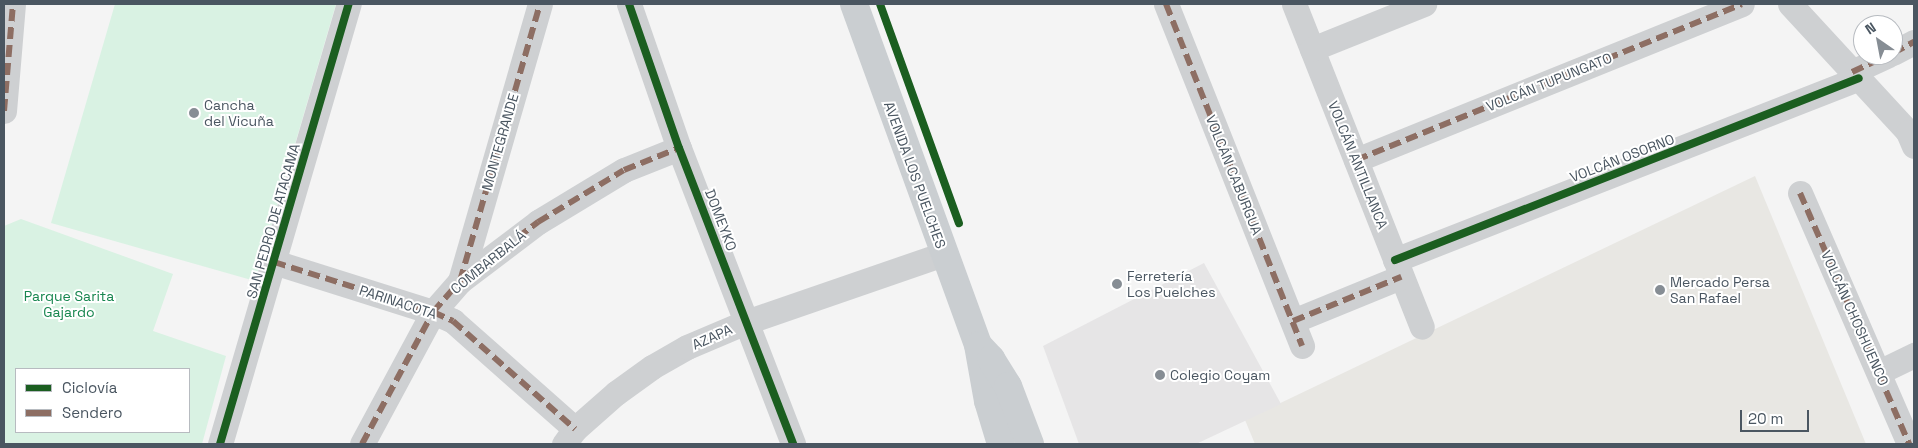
<!DOCTYPE html>
<html>
<head>
<meta charset="utf-8">
<style>
	body { margin:0 }
	#map { position:relative; width:1918px; height:448px; overflow:hidden; background:#f4f4f4; font-family:"Space Grotesk",sans-serif }
	div>[style] { position:absolute }
	.commercial>* { inset:0; background:#e8e7e3 }
	.education>* { inset:0; background:#e6e5e6 }
	.green>* { inset:0; background:#d9f2e3 }
	.minor>* { height:25px; margin:-12.5px; padding:0 12.5px; transform-origin:12.5px; border-radius:12.5px; background:#ced0d2 }
	.major>* { height:28px; margin:-14px; padding:0 14px; transform-origin:14px; border-radius:14px; background:#caced1 }
	.quiet>* { height:6px; margin-top:-3px; transform-origin:0; background:repeating-linear-gradient(90deg,#8d6e63 0 12px,transparent 0 18px) }
	.cycleway>* { height:8px; margin:-4px; padding:0 4px; transform-origin:4px; border-radius:4px; background:#1b5e20 }
	.dots>* { width:14px; height:14px; translate:-50% -50%; box-sizing:border-box; border:2px solid #fff; border-radius:50% }
	span { translate:-50% -50%; white-space:nowrap; text-align:center; line-height:1.15; -webkit-text-stroke:4px #fff; paint-order:stroke }
	.street-label { font-size:14px; color:#4a5661 }
	.poi-label { font-size:14px; color:#4a5661 }
	.left { translate:0 -50%; text-align:left }
	.park-label { font-size:14px; color:#17864f }
	.frame { position:absolute; inset:0; border:5px solid #4a5661; pointer-events:none }
	.legend { position:absolute; left:15px; top:368px; width:175px; height:65px; box-sizing:border-box; background:#fff; border:1px solid #b7bbc0; margin:0; padding:6px 9px; list-style:none; font-size:15px; color:#4a5661 }
	.legend li { display:flex; align-items:center; gap:10px; height:25px }
	.legend b { width:25px; border:1px solid #b7bbc0 }
	.north { position:absolute; left:1853px; top:15px; width:50px; height:50px; box-sizing:border-box; background:#fff; border:1px solid #b7bbc0; border-radius:50%; rotate:327deg; font-size:14px; font-weight:700; line-height:20px; text-align:center; color:#4a5661 }
	.north::after { content:''; display:block; margin:auto; width:18px; height:22px; background:#868d94; clip-path:polygon(50% 0,100% 100%,50% 72%,0 100%) }
	.scale { position:absolute; left:1740px; top:410px; width:69px; height:22px; box-sizing:border-box; border:2px solid #4a5661; border-top:0; padding-left:6px; font-size:15px; line-height:18px; white-space:nowrap; color:#4a5661; -webkit-text-stroke:4px #fff; paint-order:stroke }
</style>
</head>
<body>
<div id="map">
	<div class="commercial">
		<div style="clip-path:polygon(1755px 176px,1866px 444px,1255px 444px,1245px 420px)"></div>
	</div>
	<div class="education">
		<div style="clip-path:polygon(1204px 263px,1281px 404px,1196px 444px,1079px 444px,1043px 346px)"></div>
	</div>
	<div class="green">
		<div style="clip-path:polygon(115px 4px,336px 4px,255px 281px,51px 223px)"></div>
		<div style="clip-path:polygon(evenodd,21px 219px,173px 274px,153px 331px,226px 356px,202px 444px,4px 444px,4px 226px,21px 219px,16px 369px,189px 369px,189px 432px,16px 432px,16px 369px)"></div>
	</div>
	<div class="minor">
		<div style="left:629px;top:4px;width:152px;rotate:70.9deg"></div>
		<div style="left:679px;top:148px;width:317px;rotate:68.9deg"></div>
		<div style="left:1166px;top:4px;width:368px;rotate:68.3deg"></div>
		<div style="left:1294px;top:4px;width:347px;rotate:68.4deg"></div>
		<div style="left:1790px;top:4px;width:174px;rotate:47.3deg"></div>
		<div style="left:1908px;top:132px;width:15px;rotate:67deg"></div>
		<div style="left:1312px;top:49px;width:121px;rotate:-21.9deg"></div>
		<div style="left:1893px;top:53px;width:24px;rotate:-28deg"></div>
		<div style="left:1852px;top:72px;width:40px;rotate:-25deg"></div>
		<div style="left:4px;top:111px;width:107px;rotate:-85.2deg"></div>
		<div style="left:1356px;top:160px;width:416px;rotate:-22deg"></div>
		<div style="left:1800px;top:193px;width:274px;rotate:66.5deg"></div>
		<div style="left:1395px;top:260px;width:498px;rotate:-21.4deg"></div>
		<div style="left:274px;top:262px;width:167px;rotate:17.5deg"></div>
		<div style="left:433px;top:312px;width:22px;rotate:24deg"></div>
		<div style="left:453px;top:321px;width:163px;rotate:41.5deg"></div>
		<div style="left:460px;top:281px;width:288px;rotate:-73.9deg"></div>
		<div style="left:1293px;top:321px;width:117px;rotate:-22.2deg"></div>
		<div style="left:1879px;top:372px;width:39px;rotate:-26deg"></div>
		<div style="left:220px;top:444px;width:459px;rotate:-73.7deg"></div>
		<div style="left:362px;top:444px;width:150px;rotate:-61.7deg"></div>
		<div style="left:433px;top:312px;width:41px;rotate:-48.9deg"></div>
		<div style="left:460px;top:281px;width:98px;rotate:-37.1deg"></div>
		<div style="left:538px;top:222px;width:100px;rotate:-31.2deg"></div>
		<div style="left:624px;top:170px;width:59px;rotate:-21.8deg"></div>
		<div style="left:564px;top:444px;width:19px;rotate:-54deg"></div>
		<div style="left:575px;top:429px;width:55px;rotate:-41.3deg"></div>
		<div style="left:616px;top:393px;width:44px;rotate:-35.8deg"></div>
		<div style="left:652px;top:367px;width:40px;rotate:-29.7deg"></div>
		<div style="left:687px;top:347px;width:64px;rotate:-23deg"></div>
		<div style="left:746px;top:322px;width:208px;rotate:-19deg"></div>
	</div>
	<div class="major">
		<div style="left:854px;top:4px;width:363px;rotate:70deg"></div>
		<div style="left:978px;top:345px;width:57px;rotate:79.9deg"></div>
		<div style="left:988px;top:401px;width:45px;rotate:73.2deg"></div>
		<div style="left:979px;top:346px;width:18px;rotate:47deg"></div>
		<div style="left:991px;top:359px;width:32px;rotate:58deg"></div>
		<div style="left:1008px;top:386px;width:62px;rotate:69.2deg"></div>
	</div>
	<div class="quiet">
		<div style="left:1166px;top:4px;width:368px;rotate:68.3deg"></div>
		<div style="left:1893px;top:53px;width:24px;rotate:-28deg"></div>
		<div style="left:1852px;top:72px;width:40px;rotate:-25deg"></div>
		<div style="left:4px;top:111px;width:107px;rotate:-85.2deg"></div>
		<div style="left:1356px;top:160px;width:416px;rotate:-22deg"></div>
		<div style="left:1800px;top:193px;width:274px;rotate:66.5deg"></div>
		<div style="left:274px;top:262px;width:167px;rotate:17.5deg"></div>
		<div style="left:433px;top:312px;width:22px;rotate:24deg"></div>
		<div style="left:453px;top:321px;width:163px;rotate:41.5deg"></div>
		<div style="left:460px;top:281px;width:288px;rotate:-73.9deg"></div>
		<div style="left:1293px;top:321px;width:117px;rotate:-22.2deg"></div>
		<div style="left:362px;top:444px;width:150px;rotate:-61.7deg"></div>
		<div style="left:433px;top:312px;width:41px;rotate:-48.9deg"></div>
		<div style="left:460px;top:281px;width:98px;rotate:-37.1deg"></div>
		<div style="left:538px;top:222px;width:100px;rotate:-31.2deg"></div>
		<div style="left:624px;top:170px;width:59px;rotate:-21.8deg"></div>
	</div>
	<div class="cycleway">
		<div style="left:629px;top:4px;width:152px;rotate:70.9deg"></div>
		<div style="left:679px;top:148px;width:317px;rotate:68.9deg"></div>
		<div style="left:880px;top:4px;width:233px;rotate:70.2deg"></div>
		<div style="left:1395px;top:260px;width:498px;rotate:-21.4deg"></div>
		<div style="left:220px;top:444px;width:459px;rotate:-73.7deg"></div>
	</div>
	<div class="dots">
		<div style="left:194px;top:113px;background:#868d94"></div>
		<div style="left:1117px;top:284px;background:#868d94"></div>
		<div style="left:1660px;top:290px;background:#868d94"></div>
		<div style="left:1160px;top:375px;background:#868d94"></div>
	</div>
	<div class="street-label">
		<span style="left:1549px;top:82px;rotate:-22deg">VOLCÁN TUPUNGATO</span>
		<span style="left:500px;top:142px;rotate:-74deg">MONTEGRANDE</span>
		<span style="left:1622px;top:158px;rotate:-21deg">VOLCÁN OSORNO</span>
		<span style="left:1358px;top:165px;rotate:68deg">VOLCÁN ANTILLANCA</span>
		<span style="left:915px;top:175px;rotate:70deg">AVENIDA LOS PUELCHES</span>
		<span style="left:1234px;top:175px;rotate:68deg">VOLCÁN CABURGUA</span>
		<span style="left:721px;top:220px;rotate:69deg">DOMEYKO</span>
		<span style="left:273px;top:221px;rotate:-74deg">SAN PEDRO DE ATACAMA</span>
		<span style="left:488px;top:262px;rotate:-39deg">COMBARBALÁ</span>
		<span style="left:398px;top:302px;rotate:18deg">PARINACOTA</span>
		<span style="left:1855px;top:318px;rotate:66deg">VOLCÁN CHOSHUENCO</span>
		<span style="left:712px;top:337px;rotate:-24deg">AZAPA</span>
	</div>
	<div class="poi-label">
		<span class="left" style="left:204px;top:113px">Cancha<br>del Vicuña</span>
		<span class="left" style="left:1127px;top:284px">Ferretería<br>Los Puelches</span>
		<span class="left" style="left:1670px;top:290px">Mercado Persa<br>San Rafael</span>
		<span class="left" style="left:1170px;top:375px">Colegio Coyam</span>
	</div>
	<div class="park-label">
		<span style="left:69px;top:304px">Parque Sarita<br>Gajardo</span>
	</div>
	<div class="frame"></div>
	<ul class="legend">
	<li><b style="height:6px;background:#1b5e20"></b>Ciclovía</li>
	<li><b style="height:6px;background:#8d6e63"></b>Sendero</li>
	</ul>
	<div class="north">N</div>
	<div class="scale">20 m</div>
</div>
</body>
</html>
